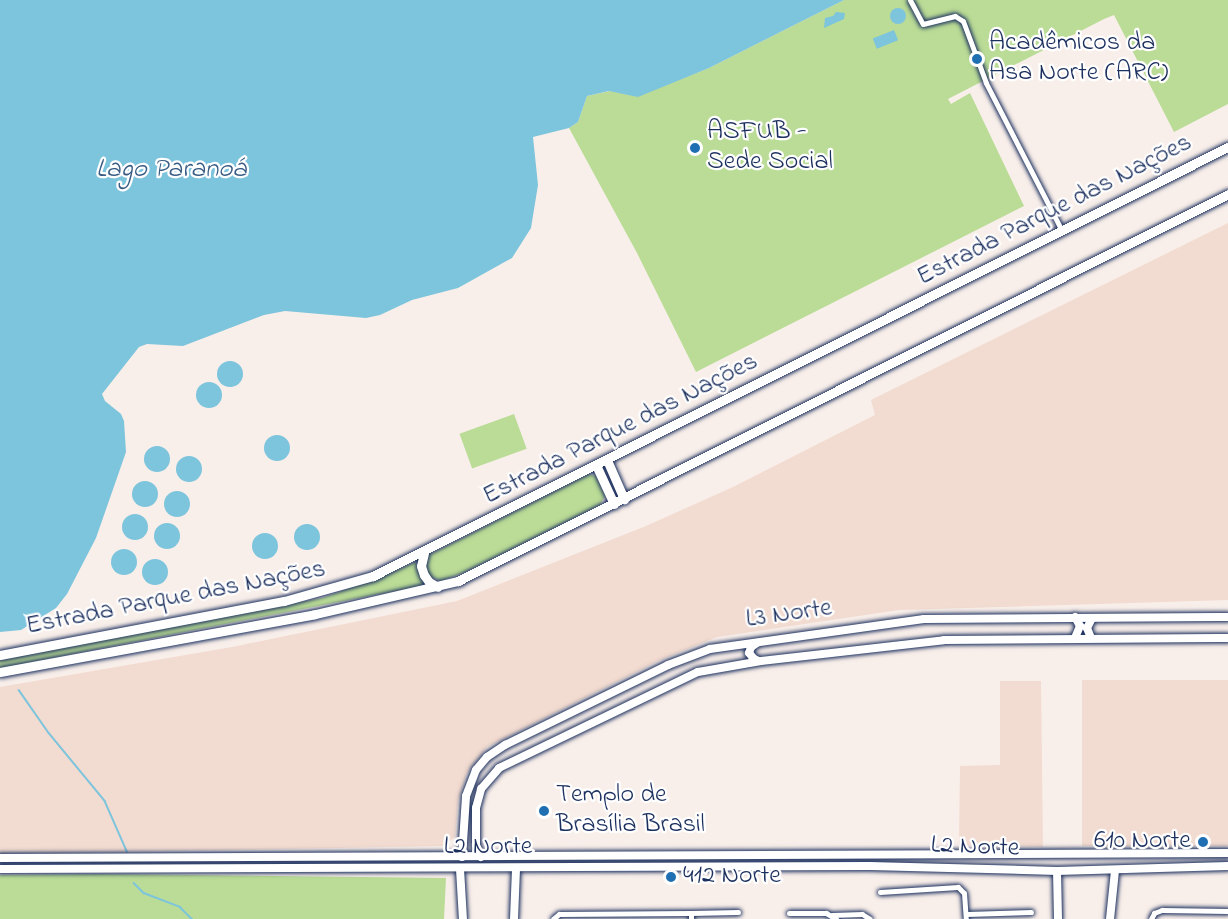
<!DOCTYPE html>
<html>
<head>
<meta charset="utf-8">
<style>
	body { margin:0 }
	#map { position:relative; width:1228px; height:919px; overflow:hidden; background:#f9efea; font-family:"Indie Flower",sans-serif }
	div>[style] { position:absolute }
	.built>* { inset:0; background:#f2dbd0; transform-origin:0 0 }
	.green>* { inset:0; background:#badc96; transform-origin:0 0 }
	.water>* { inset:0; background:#7dc4dd; transform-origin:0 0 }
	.round { border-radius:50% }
	.stream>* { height:1.5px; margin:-0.75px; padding:0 0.75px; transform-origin:0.75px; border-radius:0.75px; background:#7dc4dd }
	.roads { filter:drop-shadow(0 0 2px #1b2f5e) drop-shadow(0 0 2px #1b2f5e) }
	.street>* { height:5px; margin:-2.5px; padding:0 2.5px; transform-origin:2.5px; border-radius:2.5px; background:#fff }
	.secondary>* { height:8px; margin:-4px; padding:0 4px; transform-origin:4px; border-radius:4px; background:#fff }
	.primary>* { height:8px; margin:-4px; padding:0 4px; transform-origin:4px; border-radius:4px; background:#fff }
	.highway>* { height:9px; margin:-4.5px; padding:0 4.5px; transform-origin:4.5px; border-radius:4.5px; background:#fff }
	.dots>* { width:16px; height:16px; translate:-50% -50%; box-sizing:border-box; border:3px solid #fff; border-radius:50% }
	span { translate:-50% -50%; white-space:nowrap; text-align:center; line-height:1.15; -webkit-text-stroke:4.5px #fff; paint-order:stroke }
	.poi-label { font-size:26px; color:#1b2f5e }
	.left { translate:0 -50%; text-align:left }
	.right { translate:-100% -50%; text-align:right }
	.street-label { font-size:26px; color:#1b2f5e }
	.water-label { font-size:27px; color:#385c84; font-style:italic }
</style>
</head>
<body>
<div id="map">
	<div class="built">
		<div style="clip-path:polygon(1228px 223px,1228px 600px,899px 610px,717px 637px,658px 661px,487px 747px,467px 773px,458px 801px,455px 837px,443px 846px,0 854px,0 687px,232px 647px,457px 601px,646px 526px,733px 487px,875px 415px,871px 400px)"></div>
		<div style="left:1228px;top:680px;width:166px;height:146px;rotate:90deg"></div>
		<div style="clip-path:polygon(1000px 681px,1041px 681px,1043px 847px,959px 845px,960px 766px,1000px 765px)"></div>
	</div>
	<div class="green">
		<div style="clip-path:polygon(844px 0,1228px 0,1228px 104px,1174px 132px,1114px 15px,1104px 19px,948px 99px,951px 104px,970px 93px,1024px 206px,696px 372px,637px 253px,569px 128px,578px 122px,587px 96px,610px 91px,638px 96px,709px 68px)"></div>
		<div style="left:514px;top:414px;width:37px;height:58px;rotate:70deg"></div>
		<div style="clip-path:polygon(589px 474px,596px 476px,605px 496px,600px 505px,465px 572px,441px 581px,429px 576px,425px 565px,429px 555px)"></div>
		<div style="clip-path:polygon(415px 562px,426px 585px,0 668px,0 659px,322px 598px,384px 576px)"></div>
		<div style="clip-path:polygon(101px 874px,446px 878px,444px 919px,0 919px,0 875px)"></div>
	</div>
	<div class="water">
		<div style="clip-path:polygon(0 0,844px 0,709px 68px,638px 97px,609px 91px,587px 96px,578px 122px,569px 128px,533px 137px,538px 185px,531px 228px,512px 258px,458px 288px,412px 300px,380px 315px,366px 318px,285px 311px,264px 315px,183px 346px,147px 344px,139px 347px,102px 394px,105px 401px,121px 414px,124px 421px,126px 452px,96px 538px,67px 594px,56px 608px,21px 630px,0 632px)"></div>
		<div class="round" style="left:890px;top:8px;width:16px;height:16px"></div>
		<div style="clip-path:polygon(836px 12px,845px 13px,844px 19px,824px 28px,825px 18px,833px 16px)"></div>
		<div style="left:894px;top:30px;width:11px;height:23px;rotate:68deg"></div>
		<div class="round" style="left:217px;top:361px;width:26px;height:26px"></div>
		<div class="round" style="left:196px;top:382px;width:26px;height:26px"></div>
		<div class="round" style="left:264px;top:435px;width:26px;height:26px"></div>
		<div class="round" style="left:144px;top:446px;width:26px;height:26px"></div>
		<div class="round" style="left:176px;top:456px;width:26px;height:26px"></div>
		<div class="round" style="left:132px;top:481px;width:26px;height:26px"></div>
		<div class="round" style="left:164px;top:491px;width:26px;height:26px"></div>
		<div class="round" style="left:122px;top:514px;width:26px;height:26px"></div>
		<div class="round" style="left:154px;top:523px;width:26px;height:26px"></div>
		<div class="round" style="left:294px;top:524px;width:26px;height:26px"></div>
		<div class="round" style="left:252px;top:533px;width:26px;height:26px"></div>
		<div class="round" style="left:111px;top:549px;width:26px;height:26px"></div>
		<div class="round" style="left:142px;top:559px;width:26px;height:26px"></div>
	</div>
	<div class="stream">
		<div style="left:19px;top:690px;width:52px;rotate:55.1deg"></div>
		<div style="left:49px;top:733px;width:88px;rotate:50.5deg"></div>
		<div style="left:105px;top:801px;width:55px;rotate:66.3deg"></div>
		<div style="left:134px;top:883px;width:14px;rotate:45deg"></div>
		<div style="left:144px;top:893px;width:39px;rotate:21deg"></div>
		<div style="left:180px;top:907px;width:17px;rotate:45deg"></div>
	</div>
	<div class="roads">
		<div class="street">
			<div style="left:910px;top:0;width:27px;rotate:62deg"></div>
			<div style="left:923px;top:24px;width:33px;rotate:-14deg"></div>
			<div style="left:955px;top:16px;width:9px;rotate:32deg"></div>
			<div style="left:963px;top:21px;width:66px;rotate:69.6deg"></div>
			<div style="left:986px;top:83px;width:166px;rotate:62.8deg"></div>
			<div style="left:880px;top:892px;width:78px;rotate:-3.7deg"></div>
			<div style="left:958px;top:887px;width:8px;rotate:45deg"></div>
			<div style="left:964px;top:893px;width:26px;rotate:86deg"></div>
			<div style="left:691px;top:913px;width:47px;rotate:-1.2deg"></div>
			<div style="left:789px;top:913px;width:37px"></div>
			<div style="left:826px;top:913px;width:12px;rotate:31deg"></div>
			<div style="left:967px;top:914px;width:64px;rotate:-1.8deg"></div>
			<div style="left:832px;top:915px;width:30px;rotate:-2deg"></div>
			<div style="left:862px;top:914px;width:9px;rotate:32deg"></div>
			<div style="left:553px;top:919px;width:8px;rotate:-40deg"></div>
			<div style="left:559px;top:914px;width:132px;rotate:-0.4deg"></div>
			<div style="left:691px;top:913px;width:6px;rotate:90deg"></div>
			<div style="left:1151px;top:919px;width:7px;rotate:-63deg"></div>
			<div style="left:1154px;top:913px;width:9px;rotate:-21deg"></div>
			<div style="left:1162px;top:910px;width:66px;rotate:0.9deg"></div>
		</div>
		<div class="secondary">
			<div style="left:1075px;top:617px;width:10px;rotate:61deg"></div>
			<div style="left:1080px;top:626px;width:13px;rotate:113deg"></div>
			<div style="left:1091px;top:638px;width:11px;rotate:-112deg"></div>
			<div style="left:1087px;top:628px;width:11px;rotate:-63deg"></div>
			<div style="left:757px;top:643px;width:7px;rotate:146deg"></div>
			<div style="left:751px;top:647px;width:6px;rotate:108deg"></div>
			<div style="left:749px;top:653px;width:8px;rotate:50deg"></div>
			<div style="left:754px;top:659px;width:5px;rotate:22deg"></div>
			<div style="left:462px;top:857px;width:61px;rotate:-86.2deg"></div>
			<div style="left:466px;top:796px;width:28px;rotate:-69deg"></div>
			<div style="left:476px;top:770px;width:17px;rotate:-50deg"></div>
			<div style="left:487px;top:757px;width:22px;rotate:-34deg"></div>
			<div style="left:505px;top:745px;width:182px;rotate:-26.1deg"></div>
			<div style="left:668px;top:665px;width:45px;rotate:-20.9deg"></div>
			<div style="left:710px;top:649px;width:216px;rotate:-8deg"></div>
			<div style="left:924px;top:619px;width:304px;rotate:-0.4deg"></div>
			<div style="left:481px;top:857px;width:13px;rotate:-113deg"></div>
			<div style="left:476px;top:845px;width:37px;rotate:-90deg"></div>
			<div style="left:476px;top:808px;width:20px;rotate:-75deg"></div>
			<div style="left:481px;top:789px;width:28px;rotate:-49deg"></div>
			<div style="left:499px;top:768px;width:221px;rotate:-25.8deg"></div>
			<div style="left:698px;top:672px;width:64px;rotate:-9.9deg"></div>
			<div style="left:761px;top:661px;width:184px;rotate:-6.5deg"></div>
			<div style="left:944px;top:640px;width:284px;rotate:-0.4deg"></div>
			<div style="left:460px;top:869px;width:50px;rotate:86.6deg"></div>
			<div style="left:1057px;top:871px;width:48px;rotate:88.8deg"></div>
			<div style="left:514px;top:919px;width:50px;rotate:-87.7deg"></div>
			<div style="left:1110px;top:919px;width:48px;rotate:-84.1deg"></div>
		</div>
		<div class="primary">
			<div style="left:0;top:858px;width:1228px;rotate:-0.23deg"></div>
			<div style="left:0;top:869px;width:870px;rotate:-0.2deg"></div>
			<div style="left:870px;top:866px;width:187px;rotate:1.5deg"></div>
			<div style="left:1057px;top:871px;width:171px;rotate:-1.7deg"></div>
		</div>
		<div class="highway">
			<div style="left:607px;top:460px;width:43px;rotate:66.4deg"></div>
			<div style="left:596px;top:465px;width:43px;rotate:65.2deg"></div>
			<div style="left:424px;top:553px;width:13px;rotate:103deg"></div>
			<div style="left:421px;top:566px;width:9px;rotate:72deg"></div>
			<div style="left:424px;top:575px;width:9px;rotate:54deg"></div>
			<div style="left:429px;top:582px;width:10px;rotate:29deg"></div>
			<div style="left:0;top:655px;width:289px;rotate:-10.8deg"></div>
			<div style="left:284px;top:601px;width:92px;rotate:-15.7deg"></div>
			<div style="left:373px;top:576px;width:957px;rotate:-26.65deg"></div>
			<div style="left:0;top:672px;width:320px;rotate:-10.4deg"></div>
			<div style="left:315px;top:614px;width:147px;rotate:-13deg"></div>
			<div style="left:458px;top:581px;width:862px;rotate:-26.68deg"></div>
		</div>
	</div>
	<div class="dots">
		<div style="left:977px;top:59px;background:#1f6fb2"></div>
		<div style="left:695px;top:148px;background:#1f6fb2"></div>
		<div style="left:544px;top:811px;background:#1f6fb2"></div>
		<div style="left:1203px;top:842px;background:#1f6fb2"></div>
		<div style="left:671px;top:877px;background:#1f6fb2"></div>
	</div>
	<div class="poi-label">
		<span class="left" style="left:989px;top:59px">Acadêmicos da<br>Asa Norte (ARC)</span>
		<span class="left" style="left:707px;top:148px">ASFUB -<br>Sede Social</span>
		<span class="left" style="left:556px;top:811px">Templo de<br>Brasília Brasil</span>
		<span class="right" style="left:1191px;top:842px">610 Norte</span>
		<span class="left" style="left:683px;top:877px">412 Norte</span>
	</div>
	<div class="street-label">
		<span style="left:1055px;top:211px;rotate:-27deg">Estrada Parque das Nações</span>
		<span style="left:621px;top:430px;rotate:-27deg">Estrada Parque das Nações</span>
		<span style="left:176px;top:599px;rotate:-11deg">Estrada Parque das Nações</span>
		<span style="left:789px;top:615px;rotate:-8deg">L3 Norte</span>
		<span style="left:488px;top:848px">L2 Norte</span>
		<span style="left:975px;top:848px;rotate:2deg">L2 Norte</span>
	</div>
	<div class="water-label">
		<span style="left:171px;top:170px">Lago Paranoá</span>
	</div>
</div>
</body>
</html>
